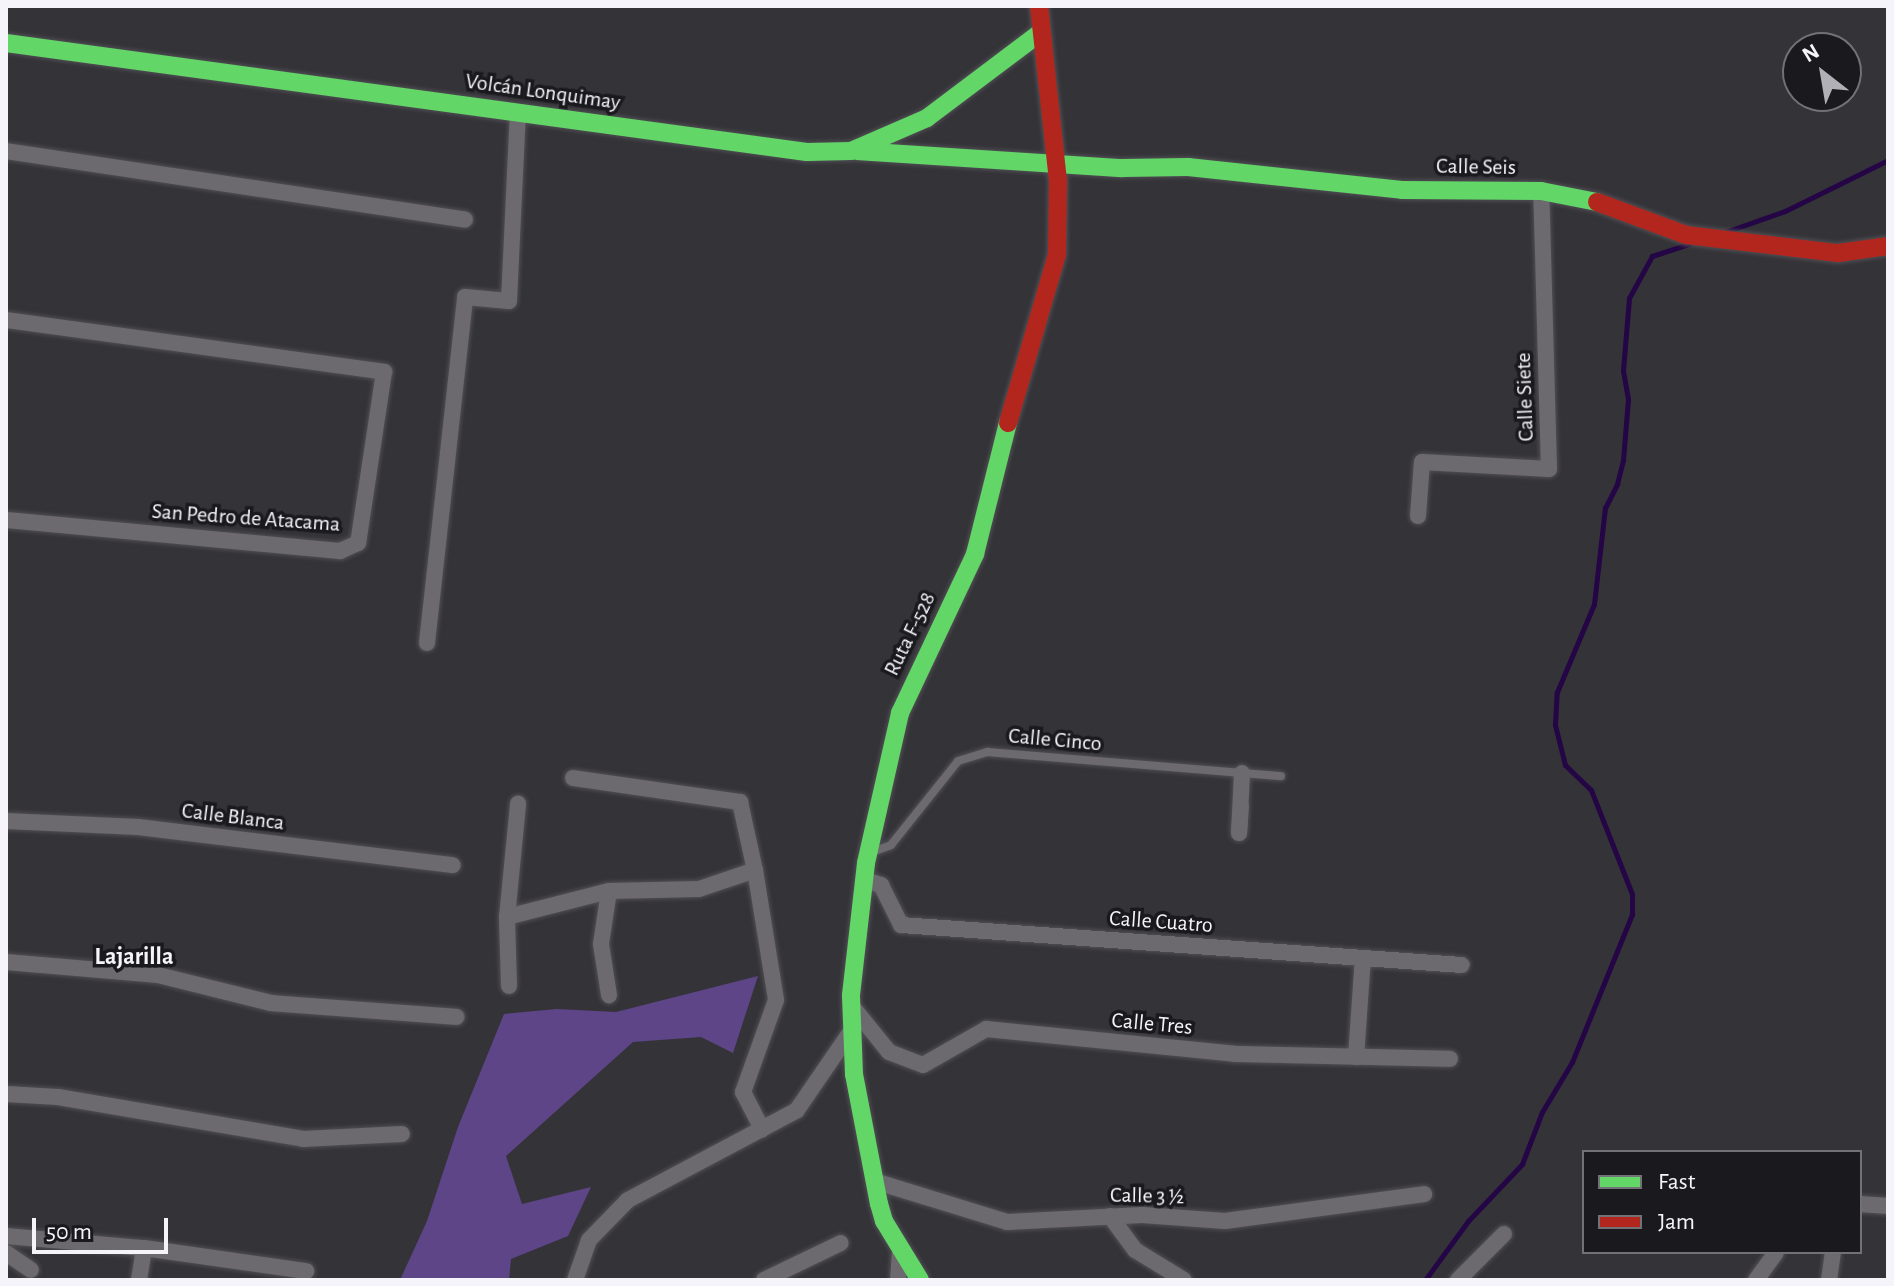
<!DOCTYPE html>
<html>
<head>
<meta charset="utf-8">
<style>
	body { margin:0 }
	#map { position:relative; width:1894px; height:1286px; overflow:hidden; background:#343338; font-family:"Alegreya Sans",sans-serif }
	div>[style] { position:absolute }
	.forest>* { inset:0; background:#5d4587 }
	.stream>* { height:5px; margin:-2.5px; padding:0 2.5px; transform-origin:2.5px; border-radius:2.5px; background:#240545 }
	.roads { filter:drop-shadow(0 0 2px #504f54) drop-shadow(0 0 2px #504f54) }
	.lane>* { height:8px; margin:-4px; padding:0 4px; transform-origin:4px; border-radius:4px; background:#6c6a6f }
	.street>* { height:16px; margin:-8px; padding:0 8px; transform-origin:8px; border-radius:8px; background:#6c6a6f }
	.fast>* { height:18px; margin:-9px; padding:0 9px; transform-origin:9px; border-radius:9px; background:#63d668 }
	.jam>* { height:18px; margin:-9px; padding:0 9px; transform-origin:9px; border-radius:9px; background:#b3261e }
	span { translate:-50% -50%; white-space:nowrap; text-align:center; line-height:1.15; -webkit-text-stroke:7px #1a191e; paint-order:stroke }
	.street-label { font-size:22px; color:#f6f4fb }
	.neighbourhood-label { font-size:24px; color:#f6f4fb; font-weight:700 }
	.frame { position:absolute; inset:0; border:8px solid #f6f4fb; pointer-events:none }
	.legend { position:absolute; left:1582px; top:1150px; width:280px; height:104px; box-sizing:border-box; background:#1a191e; border:2px solid #727176; margin:0; padding:10px 14px; list-style:none; font-size:24px; color:#f6f4fb }
	.legend li { display:flex; align-items:center; gap:16px; height:40px }
	.legend b { width:40px; border:2px solid #727176 }
	.north { position:absolute; left:1782px; top:32px; width:80px; height:80px; box-sizing:border-box; background:#1a191e; border:2px solid #727176; border-radius:50%; rotate:329deg; font-size:22px; font-weight:700; line-height:32px; text-align:center; color:#f6f4fb }
	.north::after { content:''; display:block; margin:auto; width:28px; height:36px; background:#b2b0b7; clip-path:polygon(50% 0,100% 100%,50% 72%,0 100%) }
	.scale { position:absolute; left:32px; top:1218px; width:136px; height:36px; box-sizing:border-box; border:4px solid #f6f4fb; border-top:0; padding-left:10px; font-size:24px; line-height:28px; white-space:nowrap; color:#f6f4fb; -webkit-text-stroke:6px #1a191e; paint-order:stroke }
</style>
</head>
<body>
<div id="map">
	<div class="forest">
		<div style="clip-path:polygon(758px 976px,733px 1053px,701px 1037px,633px 1042px,506px 1156px,522px 1204px,591px 1187px,568px 1236px,511px 1259px,509px 1280px,400px 1280px,427px 1221px,458px 1127px,504px 1014px,557px 1009px,616px 1012px)"></div>
	</div>
	<div class="stream">
		<div style="left:1728px;top:231px;width:60px;rotate:-19.3deg"></div>
		<div style="left:1785px;top:211px;width:115px;rotate:-26.3deg"></div>
		<div style="left:1425px;top:1280px;width:73px;rotate:-53.9deg"></div>
		<div style="left:1468px;top:1221px;width:79px;rotate:-46.5deg"></div>
		<div style="left:1522px;top:1164px;width:56px;rotate:-69deg"></div>
		<div style="left:1542px;top:1112px;width:58px;rotate:-59deg"></div>
		<div style="left:1572px;top:1062px;width:160px;rotate:-67.9deg"></div>
		<div style="left:1632px;top:914px;width:20px;rotate:-90deg"></div>
		<div style="left:1632px;top:894px;width:112px;rotate:-111.5deg"></div>
		<div style="left:1591px;top:790px;width:36px;rotate:-136deg"></div>
		<div style="left:1565px;top:765px;width:41px;rotate:-104deg"></div>
		<div style="left:1555px;top:725px;width:33px;rotate:-87deg"></div>
		<div style="left:1557px;top:692px;width:95px;rotate:-67.2deg"></div>
		<div style="left:1594px;top:604px;width:97px;rotate:-83.5deg"></div>
		<div style="left:1605px;top:508px;width:27px;rotate:-63deg"></div>
		<div style="left:1617px;top:484px;width:25px;rotate:-76deg"></div>
		<div style="left:1623px;top:460px;width:61px;rotate:-85.3deg"></div>
		<div style="left:1628px;top:399px;width:29px;rotate:-100deg"></div>
		<div style="left:1623px;top:370px;width:72px;rotate:-85.2deg"></div>
		<div style="left:1629px;top:298px;width:48px;rotate:-61.3deg"></div>
		<div style="left:1652px;top:256px;width:39px;rotate:-18deg"></div>
	</div>
	<div class="roads">
		<div class="lane">
			<div style="left:872px;top:852px;width:20px;rotate:-20deg"></div>
			<div style="left:891px;top:845px;width:107px;rotate:-51.4deg"></div>
			<div style="left:958px;top:761px;width:31px;rotate:-17deg"></div>
			<div style="left:988px;top:752px;width:294px;rotate:4.7deg"></div>
		</div>
		<div class="street">
			<div style="left:6px;top:151px;width:464px;rotate:8.5deg"></div>
			<div style="left:6px;top:320px;width:382px;rotate:7.8deg"></div>
			<div style="left:384px;top:372px;width:173px;rotate:98.6deg"></div>
			<div style="left:358px;top:543px;width:20px;rotate:156deg"></div>
			<div style="left:340px;top:551px;width:335px;rotate:-174.7deg"></div>
			<div style="left:1418px;top:516px;width:54px;rotate:-85.8deg"></div>
			<div style="left:1422px;top:462px;width:127px;rotate:3.2deg"></div>
			<div style="left:1549px;top:469px;width:278px;rotate:-91.6deg"></div>
			<div style="left:427px;top:643px;width:348px;rotate:-83.7deg"></div>
			<div style="left:465px;top:297px;width:44px;rotate:5.2deg"></div>
			<div style="left:509px;top:301px;width:188px;rotate:-87.3deg"></div>
			<div style="left:573px;top:778px;width:169px;rotate:8.2deg"></div>
			<div style="left:740px;top:802px;width:70px;rotate:77.6deg"></div>
			<div style="left:1241px;top:806px;width:27px;rotate:94deg"></div>
			<div style="left:1239px;top:833px;width:60px;rotate:-87.1deg"></div>
			<div style="left:6px;top:821px;width:132px;rotate:2.6deg"></div>
			<div style="left:138px;top:827px;width:317px;rotate:6.9deg"></div>
			<div style="left:864px;top:880px;width:18px;rotate:16deg"></div>
			<div style="left:881px;top:885px;width:45px;rotate:63.4deg"></div>
			<div style="left:901px;top:925px;width:562px;rotate:4.08deg"></div>
			<div style="left:609px;top:891px;width:54px;rotate:98.6deg"></div>
			<div style="left:601px;top:944px;width:52px;rotate:81.1deg"></div>
			<div style="left:507px;top:917px;width:114px;rotate:-84.4deg"></div>
			<div style="left:6px;top:962px;width:153px;rotate:4.9deg"></div>
			<div style="left:158px;top:975px;width:116px;rotate:13.9deg"></div>
			<div style="left:271px;top:1003px;width:186px;rotate:4.3deg"></div>
			<div style="left:509px;top:986px;width:69px;rotate:-91.7deg"></div>
			<div style="left:507px;top:917px;width:105px;rotate:-14.3deg"></div>
			<div style="left:609px;top:891px;width:90px;rotate:-1.3deg"></div>
			<div style="left:699px;top:889px;width:59px;rotate:-18.7deg"></div>
			<div style="left:755px;top:870px;width:132px;rotate:80.8deg"></div>
			<div style="left:776px;top:1000px;width:98px;rotate:109.7deg"></div>
			<div style="left:743px;top:1092px;width:42px;rotate:62.8deg"></div>
			<div style="left:851px;top:1005px;width:60px;rotate:51deg"></div>
			<div style="left:889px;top:1052px;width:36px;rotate:21deg"></div>
			<div style="left:923px;top:1065px;width:73px;rotate:-29.7deg"></div>
			<div style="left:986px;top:1029px;width:250px;rotate:5.7deg"></div>
			<div style="left:1235px;top:1054px;width:215px;rotate:1.3deg"></div>
			<div style="left:1356px;top:1057px;width:99px;rotate:-86deg"></div>
			<div style="left:6px;top:1094px;width:52px;rotate:3.3deg"></div>
			<div style="left:58px;top:1097px;width:249px;rotate:9.7deg"></div>
			<div style="left:303px;top:1139px;width:99px;rotate:-2.9deg"></div>
			<div style="left:874px;top:1181px;width:139px;rotate:17.1deg"></div>
			<div style="left:1007px;top:1222px;width:135px;rotate:-3deg"></div>
			<div style="left:1142px;top:1215px;width:83px;rotate:4.1deg"></div>
			<div style="left:1225px;top:1221px;width:201px;rotate:-7.7deg"></div>
			<div style="left:1860px;top:1204px;width:28px;rotate:4deg"></div>
			<div style="left:1110px;top:1216px;width:42px;rotate:53.7deg"></div>
			<div style="left:1135px;top:1250px;width:57px;rotate:31.5deg"></div>
			<div style="left:6px;top:1236px;width:139px;rotate:5deg"></div>
			<div style="left:144px;top:1248px;width:164px;rotate:8.1deg"></div>
			<div style="left:6px;top:1253px;width:30px;rotate:34deg"></div>
			<div style="left:139px;top:1280px;width:32px;rotate:-81deg"></div>
			<div style="left:575px;top:1280px;width:42px;rotate:-70.7deg"></div>
			<div style="left:589px;top:1240px;width:56px;rotate:-45.7deg"></div>
			<div style="left:628px;top:1200px;width:191px;rotate:-28deg"></div>
			<div style="left:797px;top:1110px;width:96px;rotate:-55.6deg"></div>
			<div style="left:764px;top:1280px;width:85px;rotate:-25.7deg"></div>
			<div style="left:898px;top:1280px;width:32px;rotate:-86deg"></div>
			<div style="left:1458px;top:1280px;width:65px;rotate:-45deg"></div>
			<div style="left:1756px;top:1280px;width:34px;rotate:-54deg"></div>
			<div style="left:1829px;top:1280px;width:28px;rotate:-82deg"></div>
		</div>
		<div class="fast">
			<div style="left:6px;top:43px;width:808px;rotate:7.75deg"></div>
			<div style="left:807px;top:152px;width:44px;rotate:-1.3deg"></div>
			<div style="left:851px;top:151px;width:83px;rotate:-23.5deg"></div>
			<div style="left:927px;top:118px;width:143px;rotate:-37deg"></div>
			<div style="left:857px;top:151px;width:266px;rotate:3.7deg"></div>
			<div style="left:1122px;top:168px;width:66px;rotate:-0.9deg"></div>
			<div style="left:1188px;top:167px;width:215px;rotate:6.1deg"></div>
			<div style="left:1402px;top:190px;width:139px;rotate:0.4deg"></div>
			<div style="left:1541px;top:191px;width:57px;rotate:11.1deg"></div>
			<div style="left:920px;top:1280px;width:69px;rotate:-121.4deg"></div>
			<div style="left:884px;top:1221px;width:18px;rotate:-106deg"></div>
			<div style="left:879px;top:1204px;width:132px;rotate:-100.9deg"></div>
			<div style="left:854px;top:1074px;width:79px;rotate:-92.2deg"></div>
			<div style="left:851px;top:995px;width:133px;rotate:-83.5deg"></div>
			<div style="left:866px;top:863px;width:154px;rotate:-77.2deg"></div>
			<div style="left:900px;top:713px;width:176px;rotate:-64.7deg"></div>
			<div style="left:975px;top:554px;width:135px;rotate:-75.9deg"></div>
		</div>
		<div class="jam">
			<div style="left:1597px;top:202px;width:95px;rotate:20.3deg"></div>
			<div style="left:1686px;top:235px;width:153px;rotate:6.8deg"></div>
			<div style="left:1838px;top:253px;width:50px;rotate:-8deg"></div>
			<div style="left:1008px;top:423px;width:176px;rotate:-73.8deg"></div>
			<div style="left:1057px;top:254px;width:73px;rotate:-89.2deg"></div>
			<div style="left:1058px;top:181px;width:176px;rotate:-96.2deg"></div>
		</div>
	</div>
	<div class="street-label">
		<span style="left:543px;top:92px;rotate:8deg">Volcán Lonquimay</span>
		<span style="left:1476px;top:167px;rotate:1deg">Calle Seis</span>
		<span style="left:1525px;top:397px;rotate:-92deg">Calle Siete</span>
		<span style="left:246px;top:518px;rotate:4deg">San Pedro de Atacama</span>
		<span style="left:910px;top:634px;rotate:-64deg">Ruta F-528</span>
		<span style="left:1055px;top:740px;rotate:5deg">Calle Cinco</span>
		<span style="left:233px;top:817px;rotate:7deg">Calle Blanca</span>
		<span style="left:1161px;top:922px;rotate:4deg">Calle Cuatro</span>
		<span style="left:1152px;top:1024px;rotate:5deg">Calle Tres</span>
		<span style="left:1147px;top:1196px;rotate:1deg">Calle 3 ½</span>
	</div>
	<div class="neighbourhood-label">
		<span style="left:134px;top:958px">Lajarilla</span>
	</div>
	<div class="frame"></div>
	<ul class="legend">
	<li><b style="height:10px;background:#63d668"></b>Fast</li>
	<li><b style="height:10px;background:#b3261e"></b>Jam</li>
	</ul>
	<div class="north">N</div>
	<div class="scale">50 m</div>
</div>
</body>
</html>
